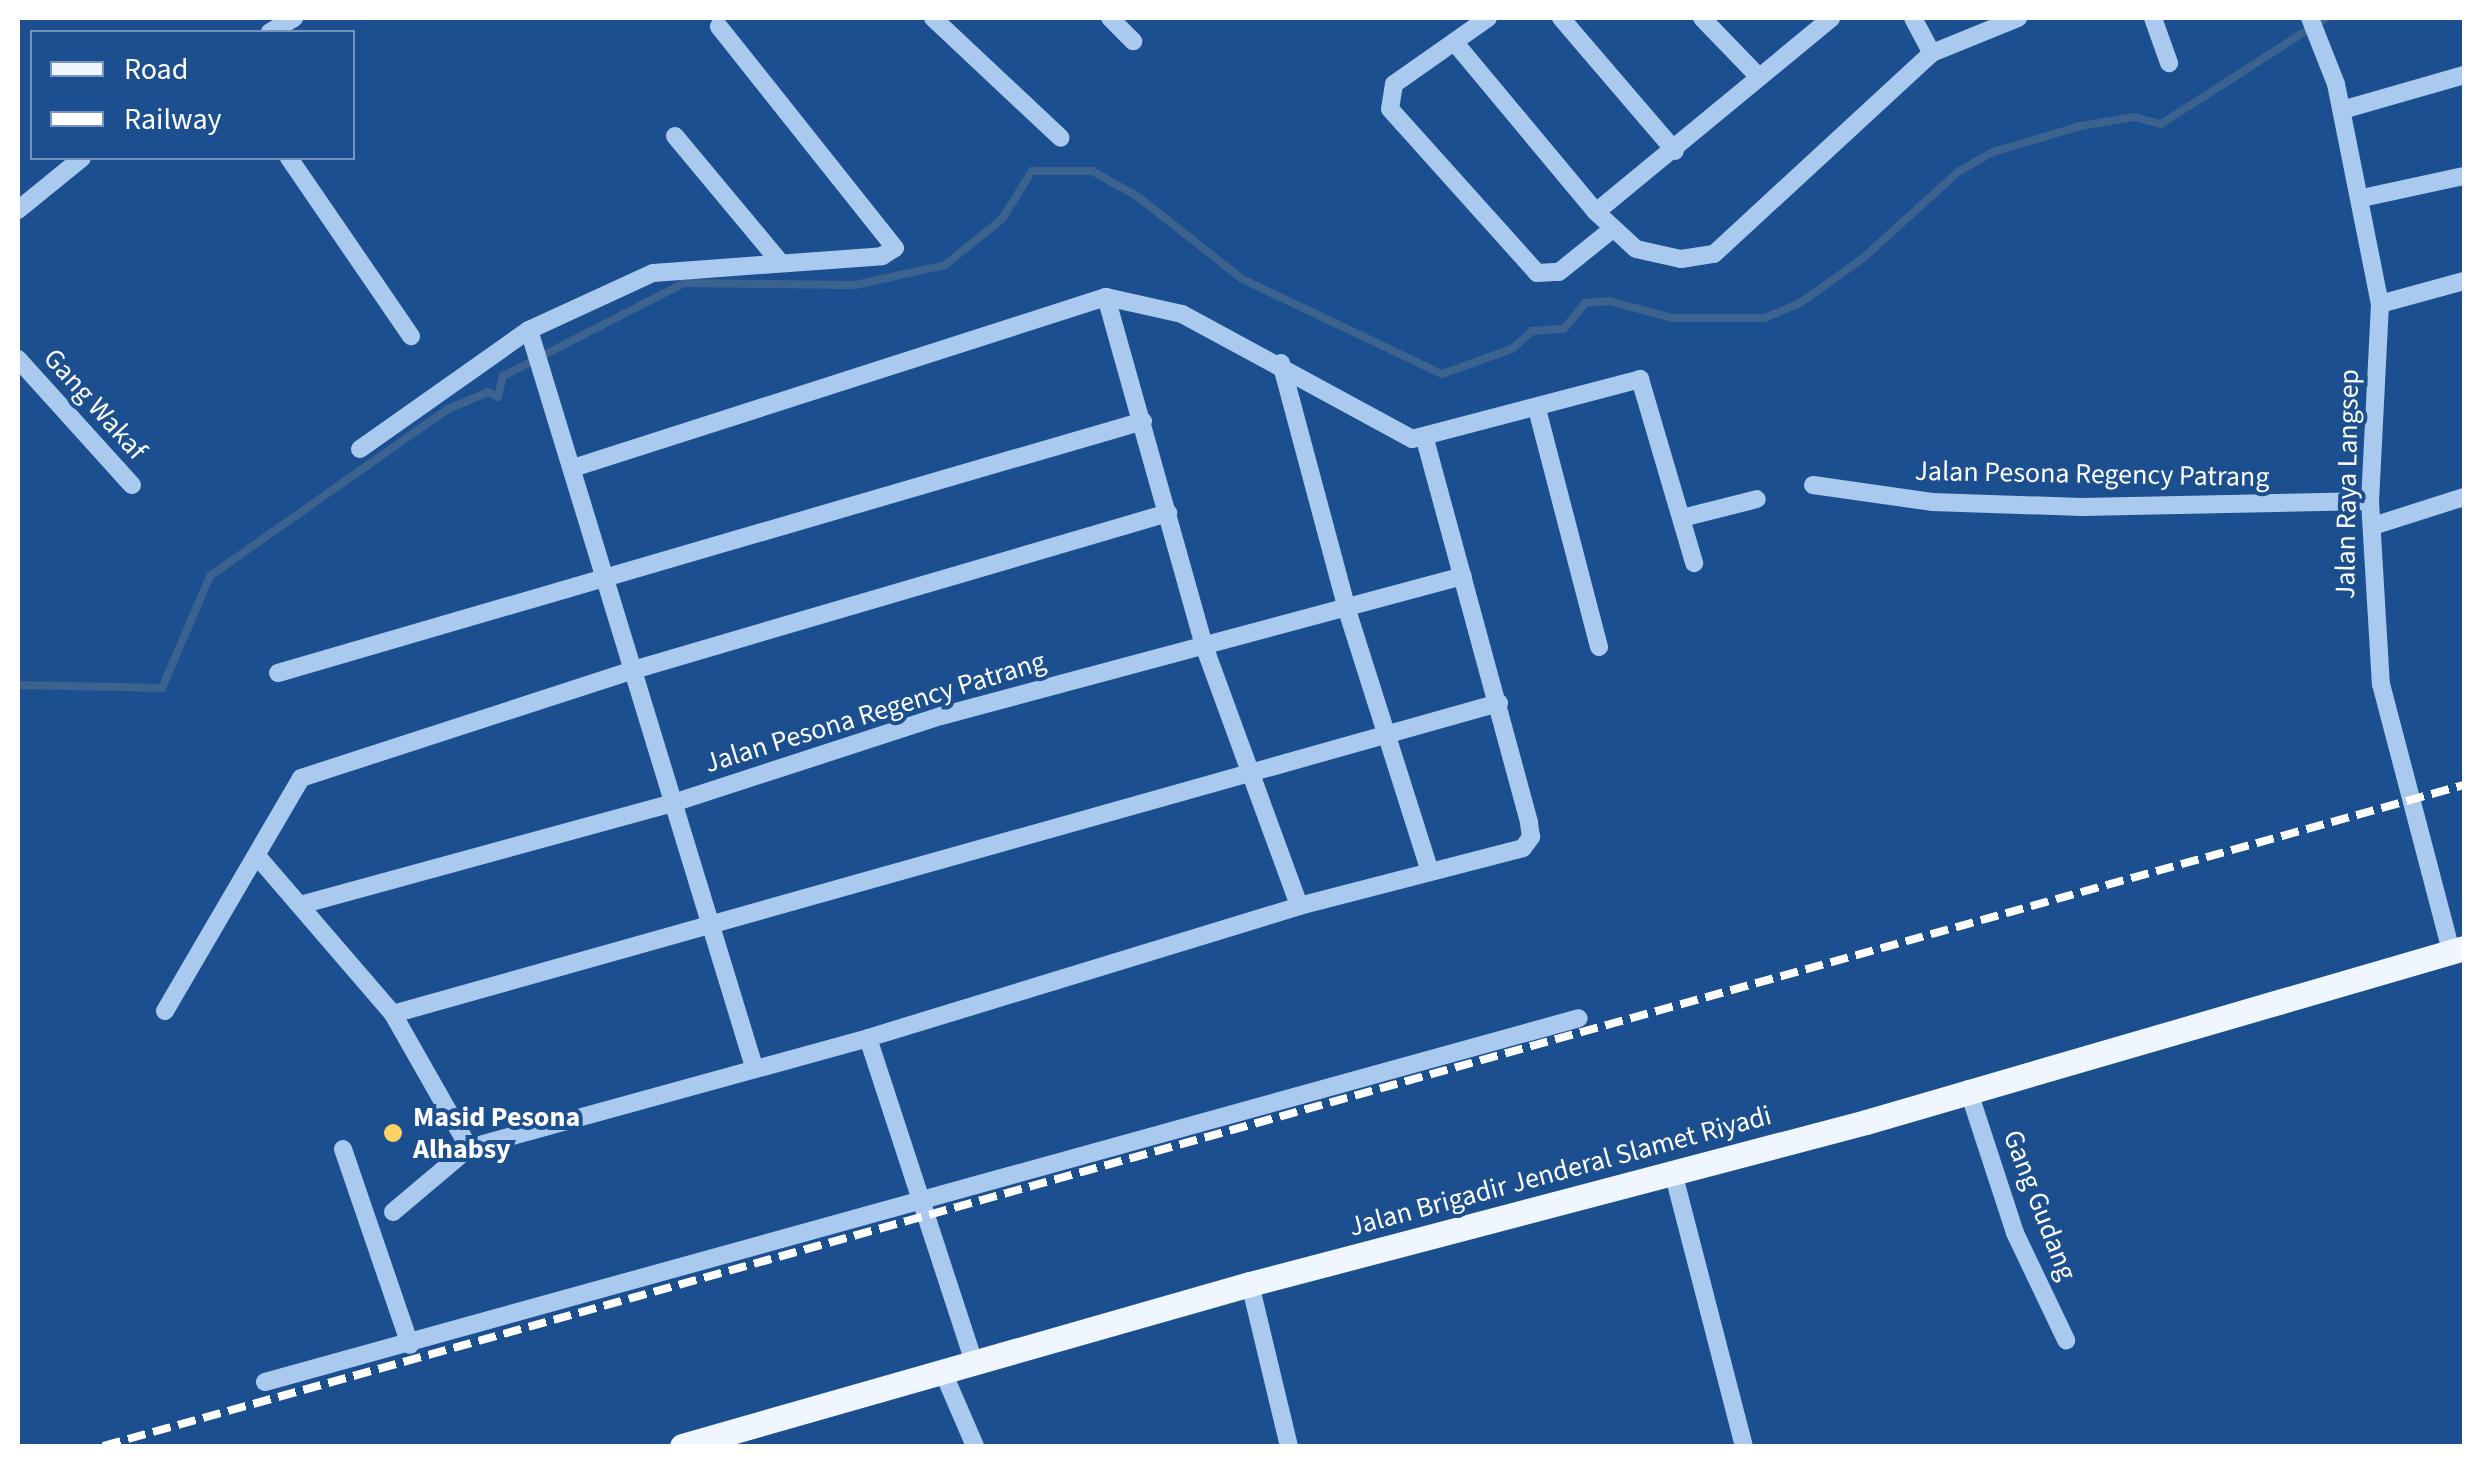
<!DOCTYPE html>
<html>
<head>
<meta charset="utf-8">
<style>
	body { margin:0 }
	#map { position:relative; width:2482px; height:1464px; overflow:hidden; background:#1b4f8f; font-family:"Source Sans 3",sans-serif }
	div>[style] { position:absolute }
	.stream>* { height:8px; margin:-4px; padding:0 4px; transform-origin:4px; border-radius:4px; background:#3c6290 }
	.minor>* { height:18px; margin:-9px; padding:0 9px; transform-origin:9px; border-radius:9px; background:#a9c9ee }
	.major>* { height:25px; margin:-12.5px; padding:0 12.5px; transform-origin:12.5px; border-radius:12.5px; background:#f0f6ff }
	.rail>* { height:8px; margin-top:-4px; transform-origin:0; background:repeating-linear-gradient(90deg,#fff 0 18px,transparent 0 26px) }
	.dots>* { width:28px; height:28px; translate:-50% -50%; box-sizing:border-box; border:5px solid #1b4f8f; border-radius:50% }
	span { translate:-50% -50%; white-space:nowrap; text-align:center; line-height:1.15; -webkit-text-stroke:8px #1b4f8f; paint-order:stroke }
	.street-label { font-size:28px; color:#fff }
	.poi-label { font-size:28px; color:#fff; font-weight:700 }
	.left { translate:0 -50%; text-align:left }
	.frame { position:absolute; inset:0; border:20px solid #fff; pointer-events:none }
	.legend { position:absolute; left:30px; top:30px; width:325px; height:130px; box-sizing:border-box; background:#1b4f8f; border:2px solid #7695bc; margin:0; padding:12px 18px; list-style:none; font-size:30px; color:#fff }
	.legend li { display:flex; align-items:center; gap:20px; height:50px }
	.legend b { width:50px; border:2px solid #7695bc }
</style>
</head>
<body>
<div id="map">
	<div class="stream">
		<div style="left:18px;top:685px;width:144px;rotate:1.2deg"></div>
		<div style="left:162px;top:688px;width:122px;rotate:-66.8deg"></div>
		<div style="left:210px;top:576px;width:291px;rotate:-35.1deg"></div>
		<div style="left:448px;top:409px;width:43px;rotate:-23deg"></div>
		<div style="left:488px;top:392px;width:11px;rotate:27deg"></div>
		<div style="left:498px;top:397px;width:22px;rotate:-77deg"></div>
		<div style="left:503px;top:376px;width:203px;rotate:-27.2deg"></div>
		<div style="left:684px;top:283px;width:171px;rotate:0.7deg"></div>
		<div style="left:855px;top:285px;width:92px;rotate:-12.5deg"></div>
		<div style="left:945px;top:265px;width:73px;rotate:-38.9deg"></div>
		<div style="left:1002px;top:219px;width:57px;rotate:-58deg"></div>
		<div style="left:1032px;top:171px;width:60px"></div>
		<div style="left:1092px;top:171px;width:51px;rotate:29.1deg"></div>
		<div style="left:1137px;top:196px;width:134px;rotate:38.3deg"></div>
		<div style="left:1242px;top:279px;width:221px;rotate:25.4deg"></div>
		<div style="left:1442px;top:374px;width:74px;rotate:-19.7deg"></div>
		<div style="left:1512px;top:349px;width:27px;rotate:-42deg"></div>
		<div style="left:1532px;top:331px;width:32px;rotate:-4deg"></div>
		<div style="left:1564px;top:329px;width:33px;rotate:-51deg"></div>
		<div style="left:1585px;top:303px;width:24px;rotate:-5deg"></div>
		<div style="left:1609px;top:301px;width:65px;rotate:15.1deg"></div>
		<div style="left:1672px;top:318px;width:93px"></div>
		<div style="left:1765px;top:318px;width:38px;rotate:-23deg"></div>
		<div style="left:1800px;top:303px;width:76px;rotate:-35.4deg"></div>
		<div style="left:1862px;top:259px;width:131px;rotate:-42.2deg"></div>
		<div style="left:1959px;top:171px;width:39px;rotate:-29deg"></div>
		<div style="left:1993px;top:152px;width:92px;rotate:-16.5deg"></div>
		<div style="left:2081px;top:126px;width:54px;rotate:-9.6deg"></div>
		<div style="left:2134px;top:117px;width:28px;rotate:15deg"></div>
		<div style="left:2161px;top:124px;width:196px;rotate:-32.7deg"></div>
	</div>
	<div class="minor">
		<div style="left:933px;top:18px;width:175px;rotate:43.2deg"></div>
		<div style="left:1110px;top:18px;width:33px;rotate:45deg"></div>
		<div style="left:1488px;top:18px;width:115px;rotate:144.9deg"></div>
		<div style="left:1394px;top:84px;width:25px;rotate:99deg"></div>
		<div style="left:1390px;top:109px;width:220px;rotate:48.1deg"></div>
		<div style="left:1537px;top:273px;width:22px;rotate:-3deg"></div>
		<div style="left:1559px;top:272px;width:65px;rotate:-38.8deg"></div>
		<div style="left:1561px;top:18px;width:175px;rotate:49.4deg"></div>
		<div style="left:1702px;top:18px;width:82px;rotate:46deg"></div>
		<div style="left:1913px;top:18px;width:40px;rotate:62deg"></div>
		<div style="left:2153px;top:18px;width:48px;rotate:70.4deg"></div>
		<div style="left:2310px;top:18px;width:71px;rotate:68.5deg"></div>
		<div style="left:2336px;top:84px;width:224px;rotate:78.7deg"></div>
		<div style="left:2380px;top:304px;width:197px;rotate:92.9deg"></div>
		<div style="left:2370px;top:501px;width:183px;rotate:86.6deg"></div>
		<div style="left:2381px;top:684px;width:276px;rotate:75.3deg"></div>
		<div style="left:270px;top:32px;width:28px;rotate:-30deg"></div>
		<div style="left:1456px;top:44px;width:219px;rotate:50.2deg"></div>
		<div style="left:1596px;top:212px;width:305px;rotate:-39.5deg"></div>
		<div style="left:2342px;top:110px;width:127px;rotate:-16deg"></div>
		<div style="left:675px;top:136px;width:164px;rotate:50.2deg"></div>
		<div style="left:289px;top:158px;width:216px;rotate:55.6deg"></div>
		<div style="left:2362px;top:198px;width:104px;rotate:-12.2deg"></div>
		<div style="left:18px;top:210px;width:82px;rotate:-39.1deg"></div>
		<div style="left:1596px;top:212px;width:54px;rotate:42.8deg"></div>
		<div style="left:1636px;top:249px;width:46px;rotate:12.5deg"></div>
		<div style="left:1681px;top:259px;width:33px;rotate:-9deg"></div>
		<div style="left:1714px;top:254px;width:297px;rotate:-42.7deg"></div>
		<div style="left:1932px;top:53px;width:93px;rotate:-22.1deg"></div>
		<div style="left:1106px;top:297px;width:78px;rotate:12.6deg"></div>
		<div style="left:1182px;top:314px;width:262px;rotate:28.5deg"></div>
		<div style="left:1412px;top:439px;width:236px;rotate:-14.7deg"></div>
		<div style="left:1640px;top:379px;width:192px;rotate:73.6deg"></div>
		<div style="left:2380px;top:304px;width:87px;rotate:-15.3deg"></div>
		<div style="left:529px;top:330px;width:771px;rotate:73.02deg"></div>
		<div style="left:18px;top:359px;width:170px;rotate:47.9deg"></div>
		<div style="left:1281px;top:363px;width:256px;rotate:75deg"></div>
		<div style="left:1347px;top:610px;width:274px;rotate:72.4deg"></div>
		<div style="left:1537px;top:409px;width:246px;rotate:75.4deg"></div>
		<div style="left:360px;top:449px;width:207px;rotate:-35.2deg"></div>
		<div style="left:529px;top:330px;width:136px;rotate:-24.7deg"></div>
		<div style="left:653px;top:273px;width:230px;rotate:-4.2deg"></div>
		<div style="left:882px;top:256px;width:15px;rotate:-32deg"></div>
		<div style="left:895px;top:248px;width:283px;rotate:-128.5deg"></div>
		<div style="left:573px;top:468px;width:560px;rotate:-17.79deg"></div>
		<div style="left:1106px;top:297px;width:359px;rotate:74.3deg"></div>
		<div style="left:1203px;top:643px;width:280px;rotate:69.9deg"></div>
		<div style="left:1813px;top:485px;width:120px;rotate:8.1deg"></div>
		<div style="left:1932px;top:502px;width:150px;rotate:1.9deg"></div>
		<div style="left:2082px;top:507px;width:288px;rotate:-1.2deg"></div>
		<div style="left:1682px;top:518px;width:77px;rotate:-14.2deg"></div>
		<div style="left:2373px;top:526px;width:96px;rotate:-17.7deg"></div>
		<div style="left:278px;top:673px;width:901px;rotate:-16.24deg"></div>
		<div style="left:258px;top:857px;width:207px;rotate:49.3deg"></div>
		<div style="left:393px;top:1014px;width:154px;rotate:60.4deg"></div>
		<div style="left:304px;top:904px;width:386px;rotate:-15.3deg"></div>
		<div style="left:676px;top:802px;width:279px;rotate:-18deg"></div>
		<div style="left:941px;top:716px;width:540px;rotate:-15.01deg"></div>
		<div style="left:165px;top:1011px;width:270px;rotate:-59.7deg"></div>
		<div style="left:301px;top:778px;width:346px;rotate:-18deg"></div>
		<div style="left:630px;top:671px;width:561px;rotate:-16.37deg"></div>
		<div style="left:393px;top:1014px;width:1149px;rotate:-15.71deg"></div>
		<div style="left:868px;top:1038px;width:342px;rotate:71.9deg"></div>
		<div style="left:1968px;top:1089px;width:151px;rotate:71.9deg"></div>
		<div style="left:2015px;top:1233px;width:119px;rotate:64.5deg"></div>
		<div style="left:343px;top:1149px;width:207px;rotate:71.1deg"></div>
		<div style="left:1673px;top:1172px;width:283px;rotate:75.5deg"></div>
		<div style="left:393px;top:1212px;width:99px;rotate:-40.1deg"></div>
		<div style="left:469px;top:1148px;width:414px;rotate:-15.4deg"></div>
		<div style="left:868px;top:1038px;width:451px;rotate:-17deg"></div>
		<div style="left:1299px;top:906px;width:231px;rotate:-14.5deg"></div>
		<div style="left:1523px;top:848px;width:14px;rotate:-54deg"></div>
		<div style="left:1531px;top:837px;width:15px;rotate:-98deg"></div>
		<div style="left:1529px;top:822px;width:397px;rotate:-105.2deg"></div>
		<div style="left:1250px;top:1284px;width:167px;rotate:76.5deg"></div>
		<div style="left:943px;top:1372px;width:81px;rotate:66.6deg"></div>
		<div style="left:265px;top:1382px;width:1363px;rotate:-15.48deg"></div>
	</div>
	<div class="major">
		<div style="left:682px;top:1446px;width:591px;rotate:-15.92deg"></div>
		<div style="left:1250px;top:1284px;width:637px;rotate:-14.73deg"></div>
		<div style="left:1866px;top:1122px;width:623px;rotate:-16.22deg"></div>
	</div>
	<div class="rail">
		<div style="left:103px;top:1446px;width:2452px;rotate:-15.64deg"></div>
	</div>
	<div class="dots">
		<div style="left:393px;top:1133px;background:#ffd166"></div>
	</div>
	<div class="street-label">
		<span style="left:95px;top:404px;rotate:48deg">Gang Wakaf</span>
		<span style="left:2092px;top:474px;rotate:1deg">Jalan Pesona Regency Patrang</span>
		<span style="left:2347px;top:484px;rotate:-89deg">Jalan Raya Langsep</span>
		<span style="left:875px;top:712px;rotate:-17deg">Jalan Pesona Regency Patrang</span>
		<span style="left:1560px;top:1171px;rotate:-15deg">Jalan Brigadir Jenderal Slamet Riyadi</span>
		<span style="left:2040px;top:1205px;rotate:69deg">Gang Gudang</span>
	</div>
	<div class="poi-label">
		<span class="left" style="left:413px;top:1133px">Masid Pesona<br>Alhabsy</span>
	</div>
	<div class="frame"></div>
	<ul class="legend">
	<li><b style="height:12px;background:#f0f6ff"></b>Road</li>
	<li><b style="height:12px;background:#fff"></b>Railway</li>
	</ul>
</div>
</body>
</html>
